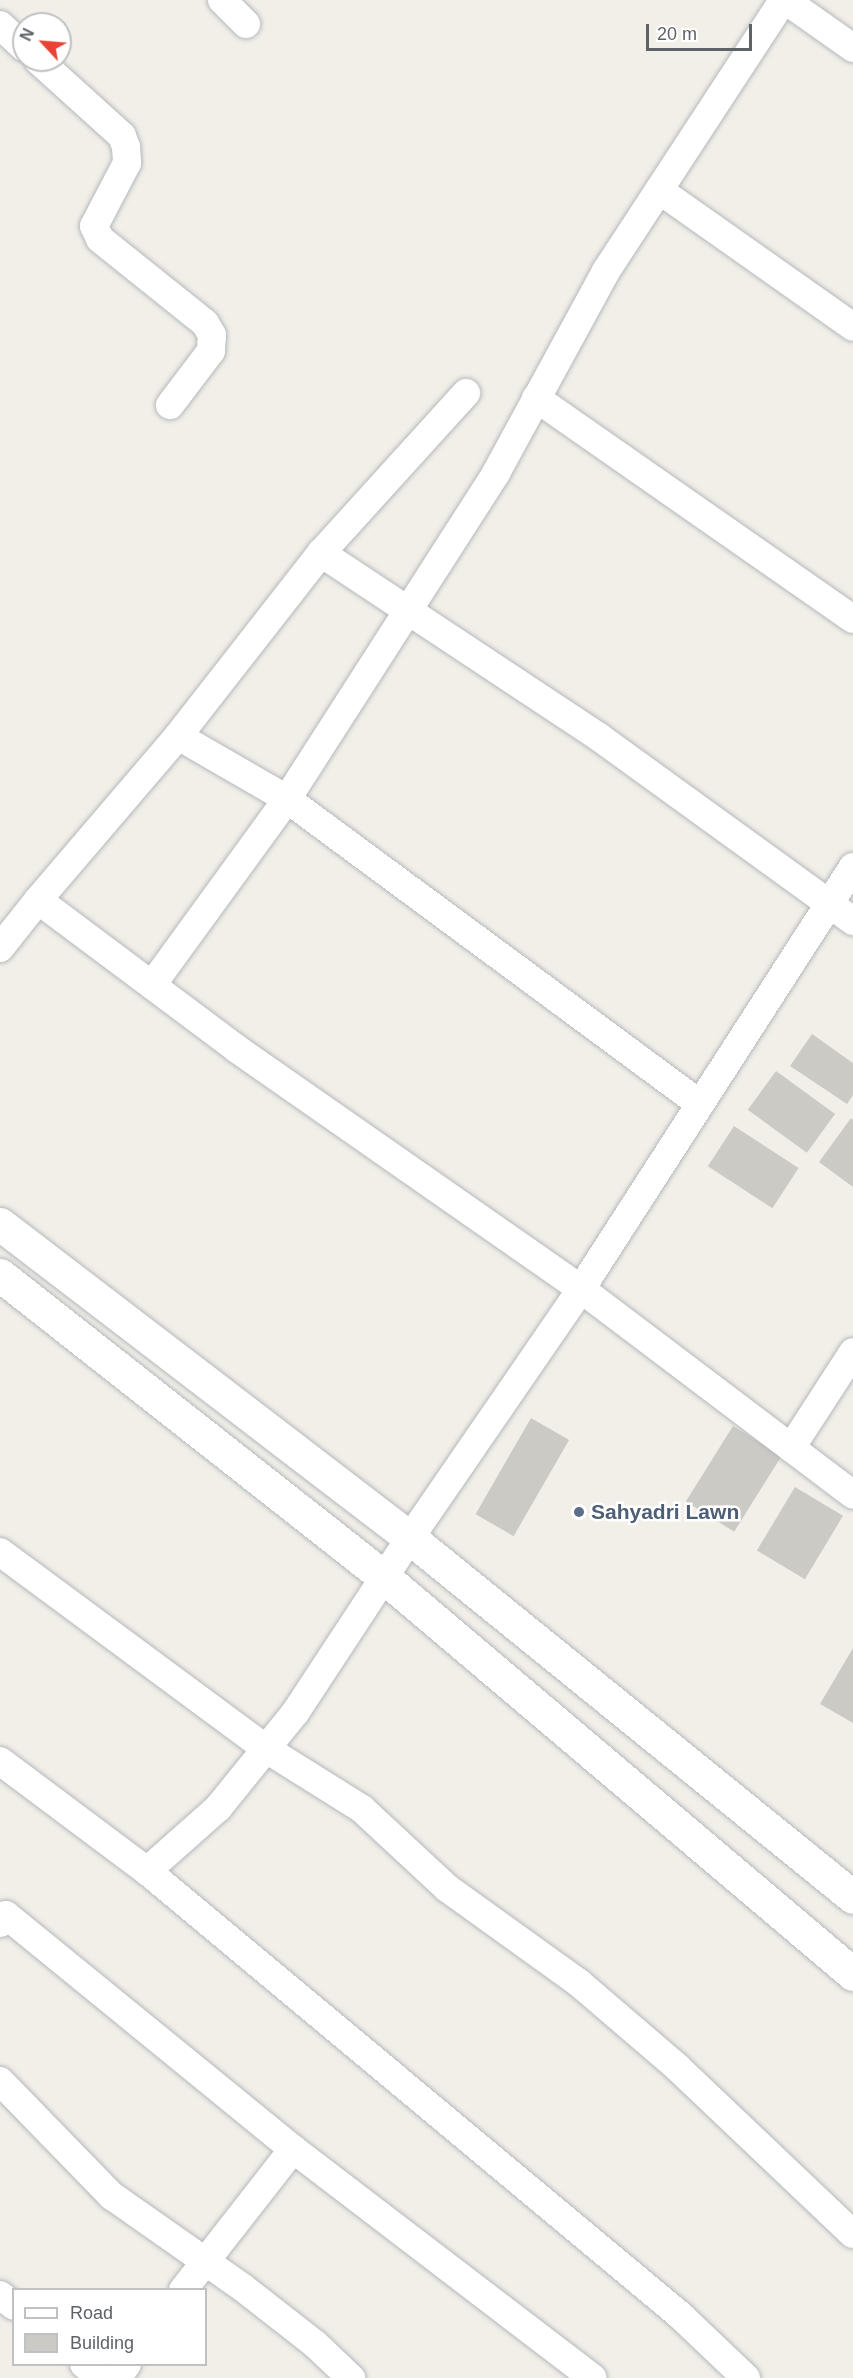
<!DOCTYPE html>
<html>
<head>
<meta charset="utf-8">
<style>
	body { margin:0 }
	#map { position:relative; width:853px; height:2378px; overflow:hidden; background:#f1efe8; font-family:Helvetica,sans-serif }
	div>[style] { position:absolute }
	.building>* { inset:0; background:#cccac5; transform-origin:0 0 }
	.roads { filter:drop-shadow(0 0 2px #b5b8bc) drop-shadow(0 0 2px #b5b8bc) }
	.street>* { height:28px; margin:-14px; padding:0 14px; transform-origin:14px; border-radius:14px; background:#fff }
	.secondary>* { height:33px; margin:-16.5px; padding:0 16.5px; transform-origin:16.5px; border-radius:16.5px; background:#fff }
	.dots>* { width:16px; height:16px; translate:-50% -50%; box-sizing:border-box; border:3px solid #fff; border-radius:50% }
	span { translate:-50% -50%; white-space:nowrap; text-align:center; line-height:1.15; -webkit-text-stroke:5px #fff; paint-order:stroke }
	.service-label { font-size:21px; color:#4e5e75; font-weight:700 }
	.left { translate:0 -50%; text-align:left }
	.legend { position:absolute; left:12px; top:2288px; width:195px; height:78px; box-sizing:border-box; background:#fff; border:2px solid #bfc1c3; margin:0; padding:8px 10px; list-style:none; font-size:18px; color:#5f6368 }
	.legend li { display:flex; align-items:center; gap:12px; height:30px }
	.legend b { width:30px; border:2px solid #bfc1c3 }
	.north { position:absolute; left:12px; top:12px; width:60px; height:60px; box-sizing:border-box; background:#fff; border:2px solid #bfc1c3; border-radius:50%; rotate:296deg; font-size:16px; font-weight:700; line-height:24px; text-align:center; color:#5f6368 }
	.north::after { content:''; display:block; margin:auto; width:21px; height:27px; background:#ea4335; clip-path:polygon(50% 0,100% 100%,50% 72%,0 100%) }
	.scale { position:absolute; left:646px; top:24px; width:106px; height:27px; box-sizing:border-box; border:3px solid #5f6368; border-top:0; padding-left:8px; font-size:18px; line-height:21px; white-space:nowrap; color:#5f6368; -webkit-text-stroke:4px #fff; paint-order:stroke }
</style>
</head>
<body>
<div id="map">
	<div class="building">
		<div style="clip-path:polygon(812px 1034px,853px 1063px,853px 1095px,847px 1104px,790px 1066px)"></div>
		<div style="left:776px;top:1071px;width:73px;height:48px;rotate:36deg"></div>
		<div style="clip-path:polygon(851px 1118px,853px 1120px,853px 1187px,819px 1162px)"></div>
		<div style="left:734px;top:1126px;width:77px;height:48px;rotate:33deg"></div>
		<div style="left:531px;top:1418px;width:44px;height:111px;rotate:30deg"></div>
		<div style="left:733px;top:1426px;width:57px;height:89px;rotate:32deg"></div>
		<div style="left:795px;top:1487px;width:56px;height:74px;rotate:31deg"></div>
		<div style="clip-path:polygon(853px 1648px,853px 1723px,820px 1704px)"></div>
	</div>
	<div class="roads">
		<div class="street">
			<div style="left:222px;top:0;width:34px;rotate:45deg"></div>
			<div style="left:785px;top:0;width:83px;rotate:35.2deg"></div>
			<div style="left:0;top:25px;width:33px;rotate:43deg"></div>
			<div style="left:38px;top:60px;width:113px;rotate:42.1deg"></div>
			<div style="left:122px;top:136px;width:12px;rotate:70deg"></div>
			<div style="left:126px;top:147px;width:16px;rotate:86deg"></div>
			<div style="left:127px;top:163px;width:71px;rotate:117.6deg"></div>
			<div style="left:94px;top:226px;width:14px;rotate:65deg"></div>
			<div style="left:100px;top:239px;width:134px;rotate:38.7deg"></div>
			<div style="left:205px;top:323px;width:14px;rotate:60deg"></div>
			<div style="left:212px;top:335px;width:16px;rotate:94deg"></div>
			<div style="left:211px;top:351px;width:68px;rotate:127.2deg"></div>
			<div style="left:659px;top:190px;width:237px;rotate:35.2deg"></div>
			<div style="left:536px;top:398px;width:386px;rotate:34.9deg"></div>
			<div style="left:321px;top:553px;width:333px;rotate:33.5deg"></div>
			<div style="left:599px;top:737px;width:314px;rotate:35.9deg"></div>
			<div style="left:178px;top:736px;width:126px;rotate:30deg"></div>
			<div style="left:287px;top:799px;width:513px;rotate:36.45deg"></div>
			<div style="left:38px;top:900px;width:216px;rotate:-49.5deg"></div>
			<div style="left:178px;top:736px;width:232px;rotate:-52deg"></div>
			<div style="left:321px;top:553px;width:216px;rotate:-47.8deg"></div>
			<div style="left:0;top:948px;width:61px;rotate:-51.6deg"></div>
			<div style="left:38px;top:900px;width:249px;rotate:36.8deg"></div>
			<div style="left:237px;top:1049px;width:419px;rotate:34.9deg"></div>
			<div style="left:581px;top:1289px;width:341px;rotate:37.1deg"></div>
			<div style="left:152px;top:985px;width:230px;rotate:-54deg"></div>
			<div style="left:287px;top:799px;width:387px;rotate:-57.3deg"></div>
			<div style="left:496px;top:473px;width:230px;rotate:-61.4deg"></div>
			<div style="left:606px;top:271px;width:324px;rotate:-56.8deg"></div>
			<div style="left:791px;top:1448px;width:114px;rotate:-57.1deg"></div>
			<div style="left:0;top:1552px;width:333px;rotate:36.5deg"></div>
			<div style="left:268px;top:1750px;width:111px;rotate:32.1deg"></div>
			<div style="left:362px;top:1809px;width:116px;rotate:42.9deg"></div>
			<div style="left:447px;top:1888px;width:163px;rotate:35.7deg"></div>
			<div style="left:579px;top:1983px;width:130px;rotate:40.6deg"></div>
			<div style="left:678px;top:2068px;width:241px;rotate:43.5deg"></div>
			<div style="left:0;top:1761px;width:184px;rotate:36.8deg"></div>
			<div style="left:0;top:1923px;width:10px;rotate:-53deg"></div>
			<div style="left:6px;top:1915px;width:370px;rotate:39.2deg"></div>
			<div style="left:293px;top:2149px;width:377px;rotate:37.4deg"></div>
			<div style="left:0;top:2081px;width:161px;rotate:45.8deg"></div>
			<div style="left:112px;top:2196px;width:159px;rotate:35deg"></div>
			<div style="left:242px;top:2287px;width:93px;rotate:38deg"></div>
			<div style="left:315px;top:2344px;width:50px;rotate:43.4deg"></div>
			<div style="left:183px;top:2290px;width:179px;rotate:-52deg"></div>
			<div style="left:0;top:2295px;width:18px;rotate:38deg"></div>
			<div style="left:84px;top:2364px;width:21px;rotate:41deg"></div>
			<div style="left:117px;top:2378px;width:17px;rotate:-54deg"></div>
			<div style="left:746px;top:2378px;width:90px;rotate:-136.4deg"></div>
			<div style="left:681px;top:2316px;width:695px;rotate:-140.19deg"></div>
			<div style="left:147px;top:1871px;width:95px;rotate:-41.6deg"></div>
			<div style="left:218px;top:1808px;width:122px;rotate:-51deg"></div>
			<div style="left:295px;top:1713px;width:209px;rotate:-56.7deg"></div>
			<div style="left:410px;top:1538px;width:302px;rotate:-55.5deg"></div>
			<div style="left:581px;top:1289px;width:502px;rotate:-57.2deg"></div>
		</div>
		<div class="secondary">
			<div style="left:0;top:1224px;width:516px;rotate:37.45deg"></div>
			<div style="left:410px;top:1538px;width:570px;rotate:39.02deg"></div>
			<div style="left:0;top:1275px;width:490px;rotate:38.2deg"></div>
			<div style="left:385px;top:1578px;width:613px;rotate:40.24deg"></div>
		</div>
	</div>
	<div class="dots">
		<div style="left:579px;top:1512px;background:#5c6f8a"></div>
	</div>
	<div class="service-label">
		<span class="left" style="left:591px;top:1512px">Sahyadri Lawn</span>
	</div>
	<ul class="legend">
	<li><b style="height:8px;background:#fff"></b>Road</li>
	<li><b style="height:16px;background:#cccac5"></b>Building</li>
	</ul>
	<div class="north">N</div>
	<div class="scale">20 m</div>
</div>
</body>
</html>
